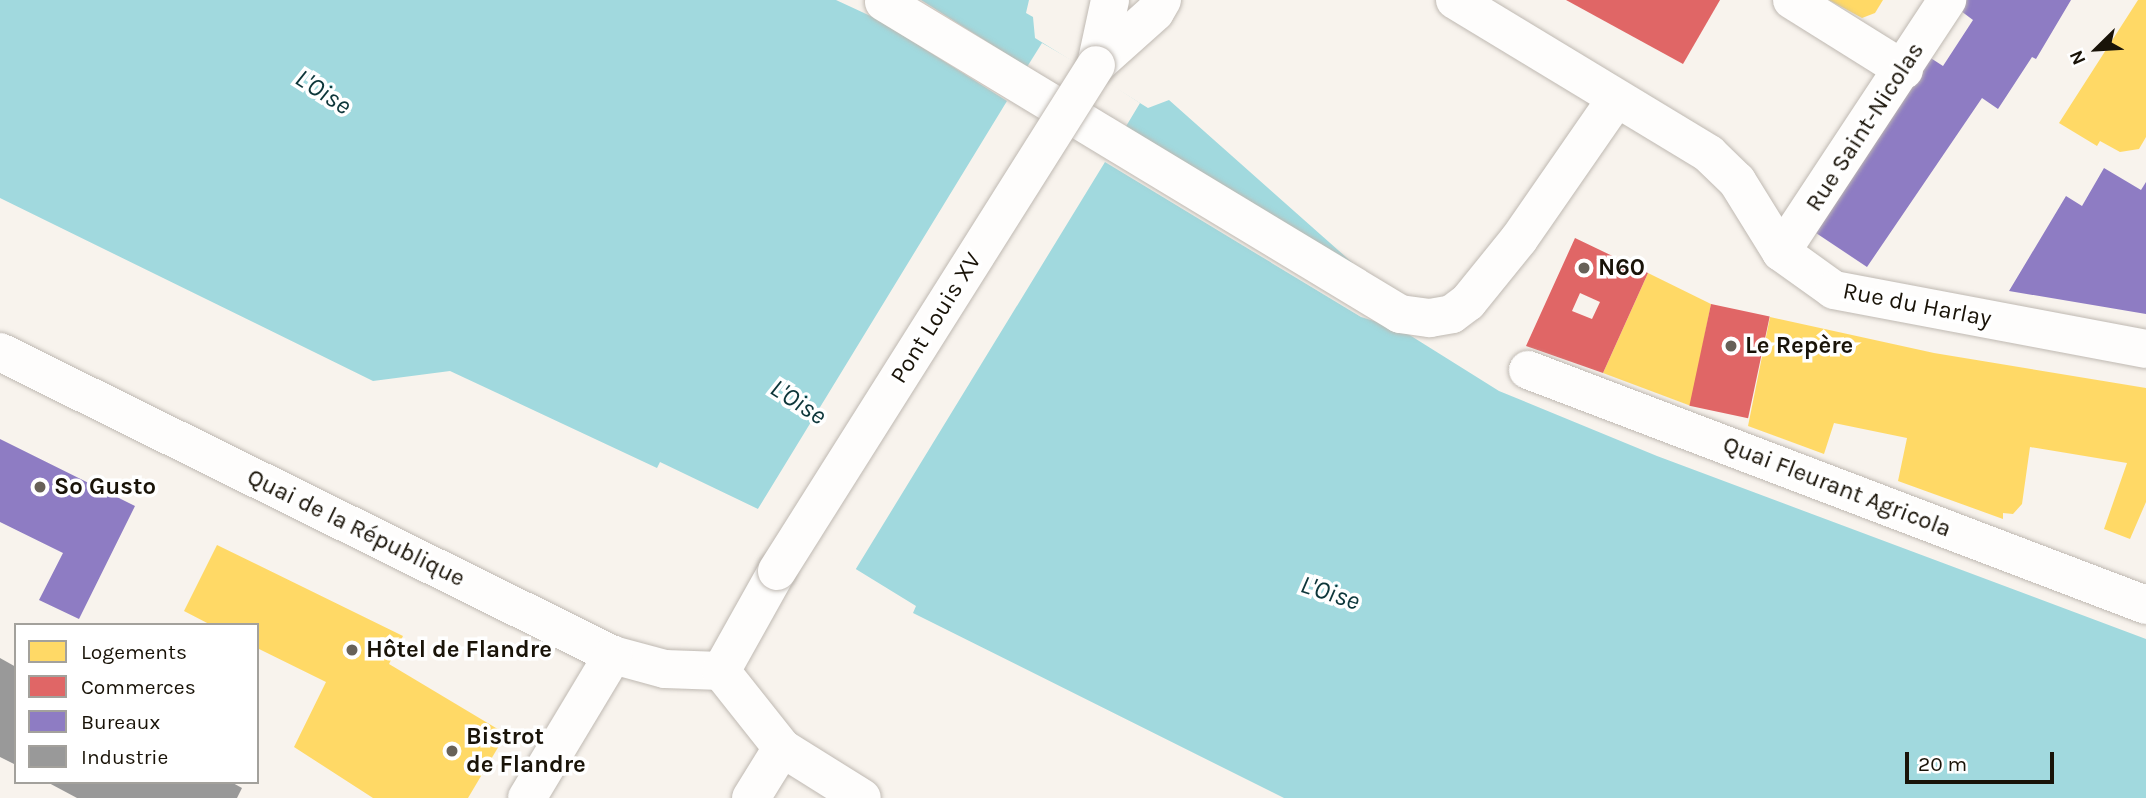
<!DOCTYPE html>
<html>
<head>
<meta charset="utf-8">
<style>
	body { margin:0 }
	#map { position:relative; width:2146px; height:798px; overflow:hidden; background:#f8f3ed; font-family:Karla,sans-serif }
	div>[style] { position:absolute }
	.water>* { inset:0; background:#a1d9de }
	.pier>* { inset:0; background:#f8f3ed }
	.homes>* { inset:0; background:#ffd966 }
	.shops>* { inset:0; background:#e06666; transform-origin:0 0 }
	.offices>* { inset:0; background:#8e7cc3 }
	.industry>* { inset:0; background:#999 }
	.roads { filter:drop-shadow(0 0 2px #bfb9b2) drop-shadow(0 0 2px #bfb9b2) }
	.minor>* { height:38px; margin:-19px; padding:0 19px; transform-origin:19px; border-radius:19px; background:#fefdfc }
	.major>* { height:38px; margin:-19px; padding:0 19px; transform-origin:19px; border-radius:19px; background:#fefdfc }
	.bridges { filter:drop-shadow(0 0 2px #bfb9b2) drop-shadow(0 0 2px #bfb9b2) }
	.major-bridge>* { height:38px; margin:-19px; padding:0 19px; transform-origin:19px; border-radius:19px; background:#fefdfc }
	.dots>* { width:19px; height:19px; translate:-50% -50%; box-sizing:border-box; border:4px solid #fff; border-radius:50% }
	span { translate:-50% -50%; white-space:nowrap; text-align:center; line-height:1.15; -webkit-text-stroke:7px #fff; paint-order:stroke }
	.street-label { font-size:24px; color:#191308 }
	.poi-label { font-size:24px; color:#191308; font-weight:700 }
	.left { translate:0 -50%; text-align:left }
	.water-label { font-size:26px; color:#0d363a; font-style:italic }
	.legend { position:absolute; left:14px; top:623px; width:245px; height:161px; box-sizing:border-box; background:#fff; border:2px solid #a3a19c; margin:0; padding:9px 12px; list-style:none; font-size:21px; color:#191308 }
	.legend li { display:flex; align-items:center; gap:14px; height:35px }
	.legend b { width:35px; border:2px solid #a3a19c }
	.north { position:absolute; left:2062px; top:14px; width:70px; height:70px; -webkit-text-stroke:5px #fff; paint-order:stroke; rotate:246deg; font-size:19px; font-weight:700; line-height:28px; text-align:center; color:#191308 }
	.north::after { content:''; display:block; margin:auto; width:24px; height:32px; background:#191308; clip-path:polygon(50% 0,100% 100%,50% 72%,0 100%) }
	.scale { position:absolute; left:1905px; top:752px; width:149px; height:32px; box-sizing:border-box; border:4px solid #191308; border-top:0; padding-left:9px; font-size:21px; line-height:24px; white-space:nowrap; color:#191308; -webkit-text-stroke:5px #fff; paint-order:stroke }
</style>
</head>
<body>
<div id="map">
	<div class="water">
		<div style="clip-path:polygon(0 0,836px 0,877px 19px,887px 0,1029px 0,1026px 13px,1033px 17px,1035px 38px,1148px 108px,1169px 100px,1374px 282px,1376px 314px,1499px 391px,1657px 456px,2146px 639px,2146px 798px,1284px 798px,913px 613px,916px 606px,758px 509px,660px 462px,657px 468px,450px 371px,373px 381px,0 198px)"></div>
	</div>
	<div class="pier">
		<div style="clip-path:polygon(887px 0,921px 0,1027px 67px,1042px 43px,1089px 70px,1140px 103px,1125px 128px,1413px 333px,1361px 317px,1105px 162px,854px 572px,756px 512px,1007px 101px,877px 19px)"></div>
	</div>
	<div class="homes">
		<div style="clip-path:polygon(1829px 0,1883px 0,1875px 13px,1862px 18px)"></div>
		<div style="clip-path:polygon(2138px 0,2146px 0,2146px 137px,2139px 149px,2120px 152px,2100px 141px,2097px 146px,2059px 123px)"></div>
		<div style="clip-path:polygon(1648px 273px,1711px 304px,1691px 406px,1603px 373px)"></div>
		<div style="clip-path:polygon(1770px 317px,1934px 353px,2146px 388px,2146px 502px,2130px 539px,2104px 529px,2127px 463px,2030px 447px,2022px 504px,2013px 514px,2003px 513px,2003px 519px,1898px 481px,1907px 438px,1834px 423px,1824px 454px,1748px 426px)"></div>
		<div style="clip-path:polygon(217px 545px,403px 636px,389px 664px,506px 734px,468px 798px,373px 798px,294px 747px,326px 682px,257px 648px,257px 625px,211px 625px,184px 611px)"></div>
	</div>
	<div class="shops">
		<div style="clip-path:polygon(1566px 0,1720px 0,1683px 64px)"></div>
		<div style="clip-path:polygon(evenodd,1575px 238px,1648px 273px,1603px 373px,1526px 346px,1575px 238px,1580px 293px,1600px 302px,1592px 319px,1572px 311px,1580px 293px)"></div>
		<div style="left:1711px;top:304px;width:60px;height:104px;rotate:12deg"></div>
	</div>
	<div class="offices">
		<div style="clip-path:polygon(1963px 0,2071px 0,2036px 59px,2032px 57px,1998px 109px,1982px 98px,1867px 267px,1810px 229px,1926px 55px,1943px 66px,1973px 20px,1957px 8px)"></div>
		<div style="clip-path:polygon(2104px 168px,2141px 190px,2146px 182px,2146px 314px,2009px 291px,2066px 196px,2082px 206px)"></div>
		<div style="clip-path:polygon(0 439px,135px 506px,79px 619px,39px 600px,63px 553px,0 522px)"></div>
	</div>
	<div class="industry">
		<div style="clip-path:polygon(0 658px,16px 667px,16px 765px,0 757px)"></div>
		<div style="clip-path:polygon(47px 782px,231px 782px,242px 788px,237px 798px,77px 798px)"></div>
	</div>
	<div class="roads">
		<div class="minor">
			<div style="left:1455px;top:0;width:297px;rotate:31.2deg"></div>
			<div style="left:1709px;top:154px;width:39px;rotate:44deg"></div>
			<div style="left:1737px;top:181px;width:84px;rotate:58.2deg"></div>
			<div style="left:1781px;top:252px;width:65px;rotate:35.6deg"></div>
			<div style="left:1834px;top:290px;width:318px;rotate:10.7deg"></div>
			<div style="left:1792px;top:0;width:132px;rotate:32deg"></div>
			<div style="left:884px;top:2px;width:603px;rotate:31.16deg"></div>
			<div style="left:1400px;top:314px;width:30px;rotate:8deg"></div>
			<div style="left:1430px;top:318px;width:22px;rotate:-10deg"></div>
			<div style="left:1452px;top:314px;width:20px;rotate:-37deg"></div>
			<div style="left:1468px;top:302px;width:81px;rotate:-51deg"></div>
			<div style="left:1519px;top:239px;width:170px;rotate:-55.3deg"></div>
			<div style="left:1781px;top:252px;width:302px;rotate:-56.6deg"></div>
			<div style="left:0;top:352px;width:684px;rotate:26.3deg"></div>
			<div style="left:613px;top:655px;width:54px;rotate:15.1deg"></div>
			<div style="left:665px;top:669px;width:56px;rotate:2deg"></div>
			<div style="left:1528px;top:370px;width:661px;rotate:20.82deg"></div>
			<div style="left:527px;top:798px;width:167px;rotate:-59deg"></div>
			<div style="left:751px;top:798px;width:59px;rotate:-58.2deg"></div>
		</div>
		<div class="major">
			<div style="left:1096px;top:65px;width:79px;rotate:-41.9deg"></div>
			<div style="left:1155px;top:12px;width:14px;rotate:-60deg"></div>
			<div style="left:1096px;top:65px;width:66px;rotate:-77.8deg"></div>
			<div style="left:777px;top:571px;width:115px;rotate:119.2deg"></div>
			<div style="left:721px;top:671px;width:98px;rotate:51.6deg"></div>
			<div style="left:782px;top:748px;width:94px;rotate:32deg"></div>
		</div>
	</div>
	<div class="bridges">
		<div class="major-bridge">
			<div style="left:777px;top:571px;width:598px;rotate:-57.77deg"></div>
		</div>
	</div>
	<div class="dots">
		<div style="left:1584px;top:268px;background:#676158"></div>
		<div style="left:1731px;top:346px;background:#676158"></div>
		<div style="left:40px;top:487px;background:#676158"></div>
		<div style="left:352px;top:650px;background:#676158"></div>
		<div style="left:452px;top:751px;background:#676158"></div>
	</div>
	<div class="street-label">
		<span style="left:1865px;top:127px;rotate:-57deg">Rue Saint-Nicolas</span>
		<span style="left:1917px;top:305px;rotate:11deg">Rue du Harlay</span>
		<span style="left:936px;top:318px;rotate:-58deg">Pont Louis XV</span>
		<span style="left:1837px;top:487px;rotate:21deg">Quai Fleurant Agricola</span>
		<span style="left:356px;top:528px;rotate:26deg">Quai de la République</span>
	</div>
	<div class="poi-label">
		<span class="left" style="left:1598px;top:268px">N60</span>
		<span class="left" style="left:1745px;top:346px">Le Repère</span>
		<span class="left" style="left:54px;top:487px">So Gusto</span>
		<span class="left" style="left:366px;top:650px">Hôtel de Flandre</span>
		<span class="left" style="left:466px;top:751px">Bistrot<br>de Flandre</span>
	</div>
	<div class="water-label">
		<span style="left:323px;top:92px;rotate:33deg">L'Oise</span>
		<span style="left:798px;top:402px;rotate:33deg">L'Oise</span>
		<span style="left:1330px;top:593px;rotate:18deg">L'Oise</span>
	</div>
	<ul class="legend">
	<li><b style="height:19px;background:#ffd966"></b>Logements</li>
	<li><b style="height:19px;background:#e06666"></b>Commerces</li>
	<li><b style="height:19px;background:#8e7cc3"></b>Bureaux</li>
	<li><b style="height:19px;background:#999"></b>Industrie</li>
	</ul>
	<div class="north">N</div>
	<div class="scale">20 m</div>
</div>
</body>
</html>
